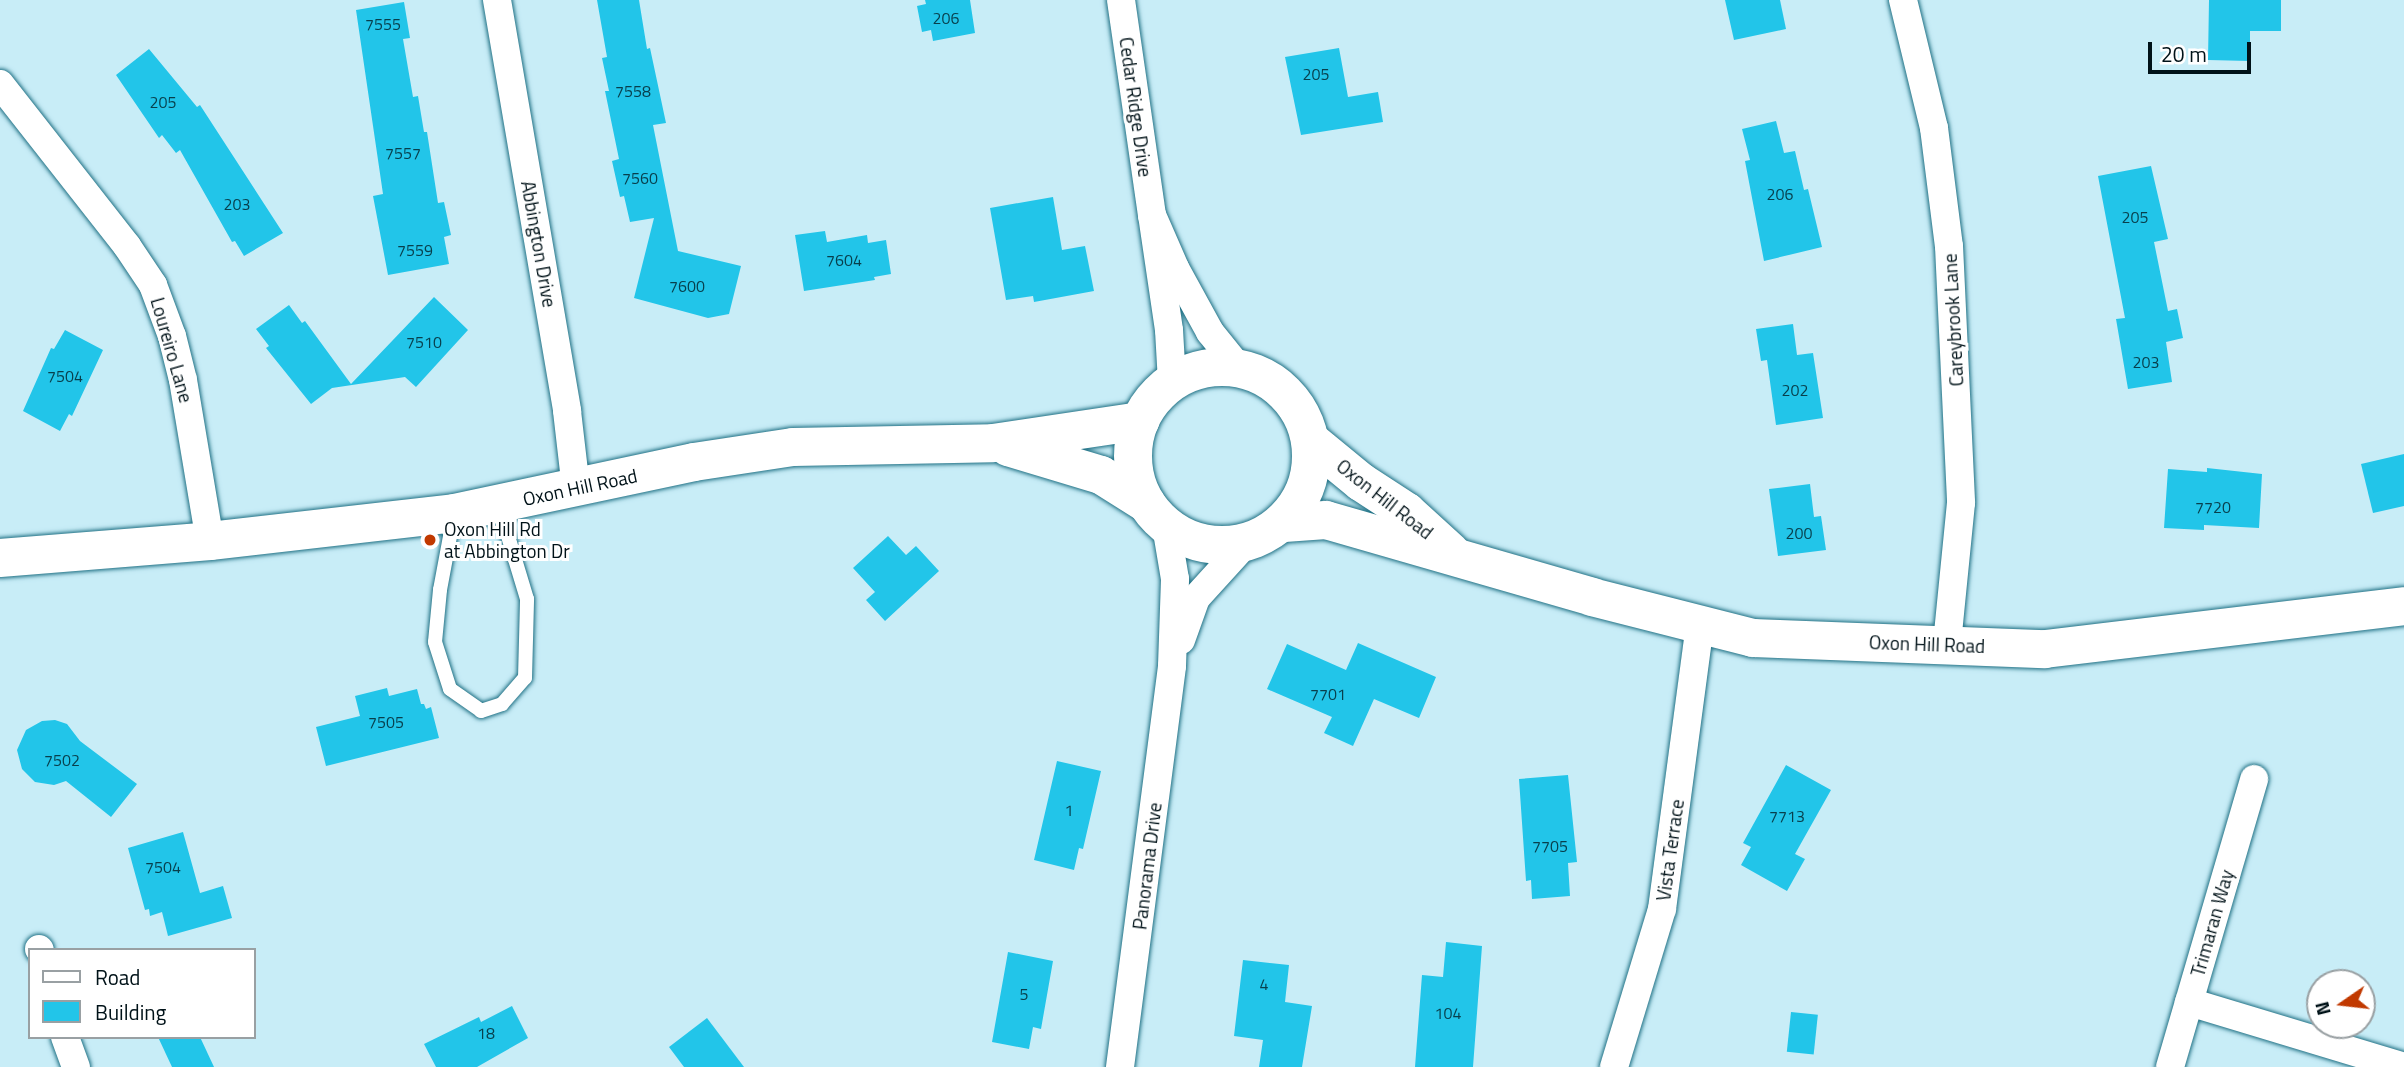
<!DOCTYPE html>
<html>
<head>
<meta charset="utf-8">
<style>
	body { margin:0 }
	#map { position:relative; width:2404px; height:1067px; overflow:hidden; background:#c8edf7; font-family:"Titillium Web",sans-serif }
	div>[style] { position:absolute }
	.building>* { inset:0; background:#22c5e9; transform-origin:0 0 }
	.roads { filter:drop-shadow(0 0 2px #207185) drop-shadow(0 0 2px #207185) }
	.lane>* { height:14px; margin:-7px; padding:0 7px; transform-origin:7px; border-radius:7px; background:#fff }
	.street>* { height:28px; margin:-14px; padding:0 14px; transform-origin:14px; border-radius:14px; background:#fff }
	.secondary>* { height:38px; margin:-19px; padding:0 19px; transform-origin:19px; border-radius:19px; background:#fff }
	.secondary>.ring { margin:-19px; padding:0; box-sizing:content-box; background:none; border:38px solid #fff; border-radius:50% }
	.dots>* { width:19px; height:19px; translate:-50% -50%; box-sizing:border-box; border:4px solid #fff; border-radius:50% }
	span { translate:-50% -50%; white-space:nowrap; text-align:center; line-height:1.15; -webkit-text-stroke:6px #fff; paint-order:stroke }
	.number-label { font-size:16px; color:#083f4c }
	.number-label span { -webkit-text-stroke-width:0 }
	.street-label { font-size:19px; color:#001218 }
	.poi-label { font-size:19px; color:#001218 }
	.left { translate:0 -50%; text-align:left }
	.legend { position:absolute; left:28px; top:948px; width:228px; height:91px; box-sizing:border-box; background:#fff; border:2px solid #99a0a3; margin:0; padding:9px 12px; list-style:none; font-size:21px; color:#001218 }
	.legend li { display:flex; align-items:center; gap:14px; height:35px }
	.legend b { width:35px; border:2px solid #99a0a3 }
	.north { position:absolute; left:2306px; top:969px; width:70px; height:70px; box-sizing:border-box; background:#fff; border:2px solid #99a0a3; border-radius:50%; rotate:256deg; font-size:19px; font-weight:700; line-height:28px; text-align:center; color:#001218 }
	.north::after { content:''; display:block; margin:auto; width:24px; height:32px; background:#c13900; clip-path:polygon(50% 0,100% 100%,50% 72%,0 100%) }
	.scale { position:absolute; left:2148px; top:42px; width:103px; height:32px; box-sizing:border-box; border:4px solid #001218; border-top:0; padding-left:9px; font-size:21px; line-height:24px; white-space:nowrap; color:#001218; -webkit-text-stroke:5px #fff; paint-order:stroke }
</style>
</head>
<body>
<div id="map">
	<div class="building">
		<div style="clip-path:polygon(597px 0,639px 0,647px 49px,650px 48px,666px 123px,653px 125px,678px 251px,741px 266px,729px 314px,708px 318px,634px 298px,654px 218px,630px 222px,624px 196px,620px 197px,612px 161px,619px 159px,605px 91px,609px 91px,602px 58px,607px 57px)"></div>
		<div style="clip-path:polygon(925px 0,970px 0,975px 33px,933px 41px,931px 30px,922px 32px,917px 6px,926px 4px)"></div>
		<div style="clip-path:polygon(1725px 0,1780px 0,1786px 29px,1734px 40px)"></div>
		<div style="clip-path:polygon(2209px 0,2281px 0,2281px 31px,2250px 31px,2250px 61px,2208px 60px)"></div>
		<div style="clip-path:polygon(404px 2px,410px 38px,403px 39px,413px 97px,418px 96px,424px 132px,427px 132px,438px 203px,444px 202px,451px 235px,444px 237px,449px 264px,388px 275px,373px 196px,383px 194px,356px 10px)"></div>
		<div style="clip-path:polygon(1339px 48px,1348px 97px,1378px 92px,1383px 122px,1301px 135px,1285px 57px)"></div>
		<div style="clip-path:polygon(149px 49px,197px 107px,200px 105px,283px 233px,244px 256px,235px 241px,232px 242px,180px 150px,176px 153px,162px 135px,159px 138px,116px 75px)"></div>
		<div style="clip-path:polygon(1776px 121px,1784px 153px,1795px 151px,1804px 190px,1808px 189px,1822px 247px,1764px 261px,1745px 161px,1750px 160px,1742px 129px)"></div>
		<div style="clip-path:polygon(2151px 166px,2168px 239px,2154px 242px,2168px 311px,2177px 309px,2183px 338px,2166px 342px,2172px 382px,2128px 389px,2116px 319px,2125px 318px,2098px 176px)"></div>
		<div style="clip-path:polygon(1053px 197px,1062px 250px,1085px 246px,1094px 291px,1034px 302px,1033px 296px,1006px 300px,990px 208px)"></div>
		<div style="clip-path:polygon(825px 231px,827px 242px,867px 235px,868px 243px,886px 240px,891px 274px,874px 277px,875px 280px,804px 291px,795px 235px)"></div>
		<div style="clip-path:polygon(434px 297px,468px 330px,416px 387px,405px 377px,332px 388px,311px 404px,266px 348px,269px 346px,256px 329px,289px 305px,302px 323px,305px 321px,351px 384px)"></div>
		<div style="clip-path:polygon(1793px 324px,1797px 355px,1813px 353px,1823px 418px,1776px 425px,1767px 360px,1761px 361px,1756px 329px)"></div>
		<div style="clip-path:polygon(65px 330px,103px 350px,72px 416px,69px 414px,60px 431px,23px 411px,51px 348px,54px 349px)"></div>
		<div style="clip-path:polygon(2404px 454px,2404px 506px,2373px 513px,2361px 464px)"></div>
		<div style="clip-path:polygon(2207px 468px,2262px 474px,2259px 528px,2204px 525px,2204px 530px,2164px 528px,2168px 469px,2207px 472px)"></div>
		<div style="clip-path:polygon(1810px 484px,1814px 517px,1821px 516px,1826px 550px,1778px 556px,1769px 489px)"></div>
		<div style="clip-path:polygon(888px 536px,906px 555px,916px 546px,939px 571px,885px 621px,866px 600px,875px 592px,853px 568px)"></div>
		<div style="clip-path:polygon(1358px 643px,1436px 677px,1419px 718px,1374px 699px,1353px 746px,1324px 733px,1332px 717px,1267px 689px,1287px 644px,1346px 670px)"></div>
		<div style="clip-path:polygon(387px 688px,389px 696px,417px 689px,421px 704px,424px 704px,426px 709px,431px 707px,439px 738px,326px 766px,316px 727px,360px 716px,355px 696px)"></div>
		<div style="clip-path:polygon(55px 720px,67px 724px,80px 741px,137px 784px,111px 817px,66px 781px,54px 785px,35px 782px,22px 769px,17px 750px,26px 730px,42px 721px)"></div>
		<div style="clip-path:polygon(1057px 761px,1101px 771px,1083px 849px,1079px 848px,1074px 870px,1034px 860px)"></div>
		<div style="clip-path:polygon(1786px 765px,1831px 790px,1795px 854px,1805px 859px,1787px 891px,1741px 865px,1751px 847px,1743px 843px)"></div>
		<div style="clip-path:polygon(1568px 775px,1577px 862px,1568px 863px,1570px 896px,1532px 899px,1531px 880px,1526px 881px,1519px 779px)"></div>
		<div style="clip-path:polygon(183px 832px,200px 893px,223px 886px,232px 918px,168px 936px,162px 912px,150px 916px,149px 909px,145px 910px,128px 848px)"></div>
		<div style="clip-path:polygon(1446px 942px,1482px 946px,1473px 1067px,1415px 1067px,1422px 975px,1443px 977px)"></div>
		<div style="clip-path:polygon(1008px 952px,1053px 961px,1041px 1029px,1033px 1027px,1029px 1049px,992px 1042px)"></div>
		<div style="clip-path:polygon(1243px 960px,1289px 965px,1285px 1002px,1312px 1006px,1302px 1067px,1259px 1067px,1263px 1040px,1234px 1036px)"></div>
		<div style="clip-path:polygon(512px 1006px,528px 1038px,477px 1067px,436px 1067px,424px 1044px,479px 1017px,481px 1022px)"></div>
		<div style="left:1791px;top:1012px;width:27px;height:40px;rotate:6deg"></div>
		<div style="clip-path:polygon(707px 1018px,744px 1067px,684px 1067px,669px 1047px)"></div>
		<div style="clip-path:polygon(158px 1037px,200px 1037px,214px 1067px,172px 1067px)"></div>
	</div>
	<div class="roads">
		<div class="lane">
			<div style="left:454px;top:515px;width:76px;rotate:100.6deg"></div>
			<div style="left:440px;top:590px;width:52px;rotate:95.5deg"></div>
			<div style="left:435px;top:642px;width:49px;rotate:72.3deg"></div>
			<div style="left:450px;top:689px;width:38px;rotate:35deg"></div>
			<div style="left:481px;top:711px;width:22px;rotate:-18deg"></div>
			<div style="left:502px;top:704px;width:35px;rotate:-49deg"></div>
			<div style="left:525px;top:678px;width:79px;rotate:-88.5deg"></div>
			<div style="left:527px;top:599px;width:97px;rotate:-106.8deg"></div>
		</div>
		<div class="street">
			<div style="left:497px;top:0;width:417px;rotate:80.3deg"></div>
			<div style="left:567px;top:411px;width:79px;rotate:83.4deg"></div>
			<div style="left:1121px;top:0;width:217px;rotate:81.8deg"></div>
			<div style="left:1903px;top:0;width:132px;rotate:76.4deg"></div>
			<div style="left:1934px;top:128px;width:119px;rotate:82.8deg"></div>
			<div style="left:1949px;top:246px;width:257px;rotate:87.3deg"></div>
			<div style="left:1961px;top:503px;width:142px;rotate:95.7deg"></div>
			<div style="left:0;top:84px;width:206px;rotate:51.9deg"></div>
			<div style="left:127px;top:246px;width:47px;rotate:56.3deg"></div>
			<div style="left:153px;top:285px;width:54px;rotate:69.6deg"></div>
			<div style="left:172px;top:336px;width:45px;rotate:76deg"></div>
			<div style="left:183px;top:380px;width:163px;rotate:80.5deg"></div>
			<div style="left:1172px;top:382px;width:52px;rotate:-93.3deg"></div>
			<div style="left:1169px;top:330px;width:116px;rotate:-98.4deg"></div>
			<div style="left:1152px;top:215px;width:58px;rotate:66.5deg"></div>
			<div style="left:1175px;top:268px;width:73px;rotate:61.3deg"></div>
			<div style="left:1210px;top:332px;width:46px;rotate:51.1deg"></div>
			<div style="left:1181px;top:640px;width:45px;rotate:-70.3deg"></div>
			<div style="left:1196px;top:598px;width:74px;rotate:-47.7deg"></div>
			<div style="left:39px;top:949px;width:1px;rotate:45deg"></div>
			<div style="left:2189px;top:1002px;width:225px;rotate:16.8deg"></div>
			<div style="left:65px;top:1037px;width:32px;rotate:70deg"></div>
			<div style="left:1120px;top:1067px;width:404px;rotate:-82.6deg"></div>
			<div style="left:1172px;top:666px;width:87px;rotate:-88deg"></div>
			<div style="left:1175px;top:579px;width:54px;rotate:-99.6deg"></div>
			<div style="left:1614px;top:1067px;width:165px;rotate:-73.1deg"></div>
			<div style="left:1662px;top:909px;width:286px;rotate:-82.4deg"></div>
			<div style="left:2170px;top:1067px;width:300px;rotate:-73.7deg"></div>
		</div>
		<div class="secondary">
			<div class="ring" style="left:1133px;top:367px;width:140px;height:140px"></div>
			<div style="left:1311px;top:441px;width:65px;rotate:39.4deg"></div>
			<div style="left:1361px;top:482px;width:55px;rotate:33.1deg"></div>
			<div style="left:1407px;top:512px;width:59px;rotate:42.3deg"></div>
			<div style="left:1008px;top:447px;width:97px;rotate:16.8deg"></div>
			<div style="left:1101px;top:475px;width:54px;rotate:32.2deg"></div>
			<div style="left:1284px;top:523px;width:42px;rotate:-4.1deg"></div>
			<div style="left:1326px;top:520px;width:277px;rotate:16.1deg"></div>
			<div style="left:1592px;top:597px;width:166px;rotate:14.3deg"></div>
			<div style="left:1753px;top:638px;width:292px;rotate:2.2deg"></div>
			<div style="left:2045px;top:649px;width:362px;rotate:-6.8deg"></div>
			<div style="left:0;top:558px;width:211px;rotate:-4.6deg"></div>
			<div style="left:210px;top:541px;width:246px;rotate:-6.5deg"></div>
			<div style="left:454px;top:513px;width:245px;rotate:-12deg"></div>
			<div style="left:694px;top:462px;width:100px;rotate:-8.6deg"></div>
			<div style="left:793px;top:447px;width:200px;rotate:-1.1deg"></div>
			<div style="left:993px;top:443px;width:149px;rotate:-8.5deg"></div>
		</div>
	</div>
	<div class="dots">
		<div style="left:430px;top:540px;background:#c13900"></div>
	</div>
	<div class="number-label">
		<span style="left:946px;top:18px">206</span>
		<span style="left:383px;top:24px">7555</span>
		<span style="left:1316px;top:74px">205</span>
		<span style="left:633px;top:91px">7558</span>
		<span style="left:163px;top:102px">205</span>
		<span style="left:403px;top:153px">7557</span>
		<span style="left:640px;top:178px">7560</span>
		<span style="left:1780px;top:194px">206</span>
		<span style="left:237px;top:204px">203</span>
		<span style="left:2135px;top:217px">205</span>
		<span style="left:415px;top:250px">7559</span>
		<span style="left:844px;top:260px">7604</span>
		<span style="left:687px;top:286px">7600</span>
		<span style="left:424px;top:342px">7510</span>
		<span style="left:2146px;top:362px">203</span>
		<span style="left:65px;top:376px">7504</span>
		<span style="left:1795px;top:390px">202</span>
		<span style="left:2213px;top:507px">7720</span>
		<span style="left:1799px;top:533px">200</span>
		<span style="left:1328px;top:694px">7701</span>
		<span style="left:386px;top:722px">7505</span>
		<span style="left:62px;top:760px">7502</span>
		<span style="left:1069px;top:810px">1</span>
		<span style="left:1787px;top:816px">7713</span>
		<span style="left:1550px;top:846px">7705</span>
		<span style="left:163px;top:867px">7504</span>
		<span style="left:1264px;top:984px">4</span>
		<span style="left:1024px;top:994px">5</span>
		<span style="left:1448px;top:1013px">104</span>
		<span style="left:486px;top:1033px">18</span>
	</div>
	<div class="street-label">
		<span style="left:1136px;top:107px;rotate:82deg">Cedar Ridge Drive</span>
		<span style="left:539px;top:244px;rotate:80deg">Abbington Drive</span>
		<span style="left:1953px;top:320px;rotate:-93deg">Careybrook Lane</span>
		<span style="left:172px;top:350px;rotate:74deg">Loureiro Lane</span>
		<span style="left:580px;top:487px;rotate:-12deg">Oxon Hill Road</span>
		<span style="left:1385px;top:499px;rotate:38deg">Oxon Hill Road</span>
		<span style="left:1927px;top:644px;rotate:2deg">Oxon Hill Road</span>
		<span style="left:1670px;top:850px;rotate:-82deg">Vista Terrace</span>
		<span style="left:1147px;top:866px;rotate:-83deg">Panorama Drive</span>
		<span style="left:2212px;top:923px;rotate:-74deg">Trimaran Way</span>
	</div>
	<div class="poi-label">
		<span class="left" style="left:444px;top:540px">Oxon Hill Rd<br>at Abbington Dr</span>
	</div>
	<ul class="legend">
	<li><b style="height:9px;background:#fff"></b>Road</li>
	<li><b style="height:19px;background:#22c5e9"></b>Building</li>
	</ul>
	<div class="north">N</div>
	<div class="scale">20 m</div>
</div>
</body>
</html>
